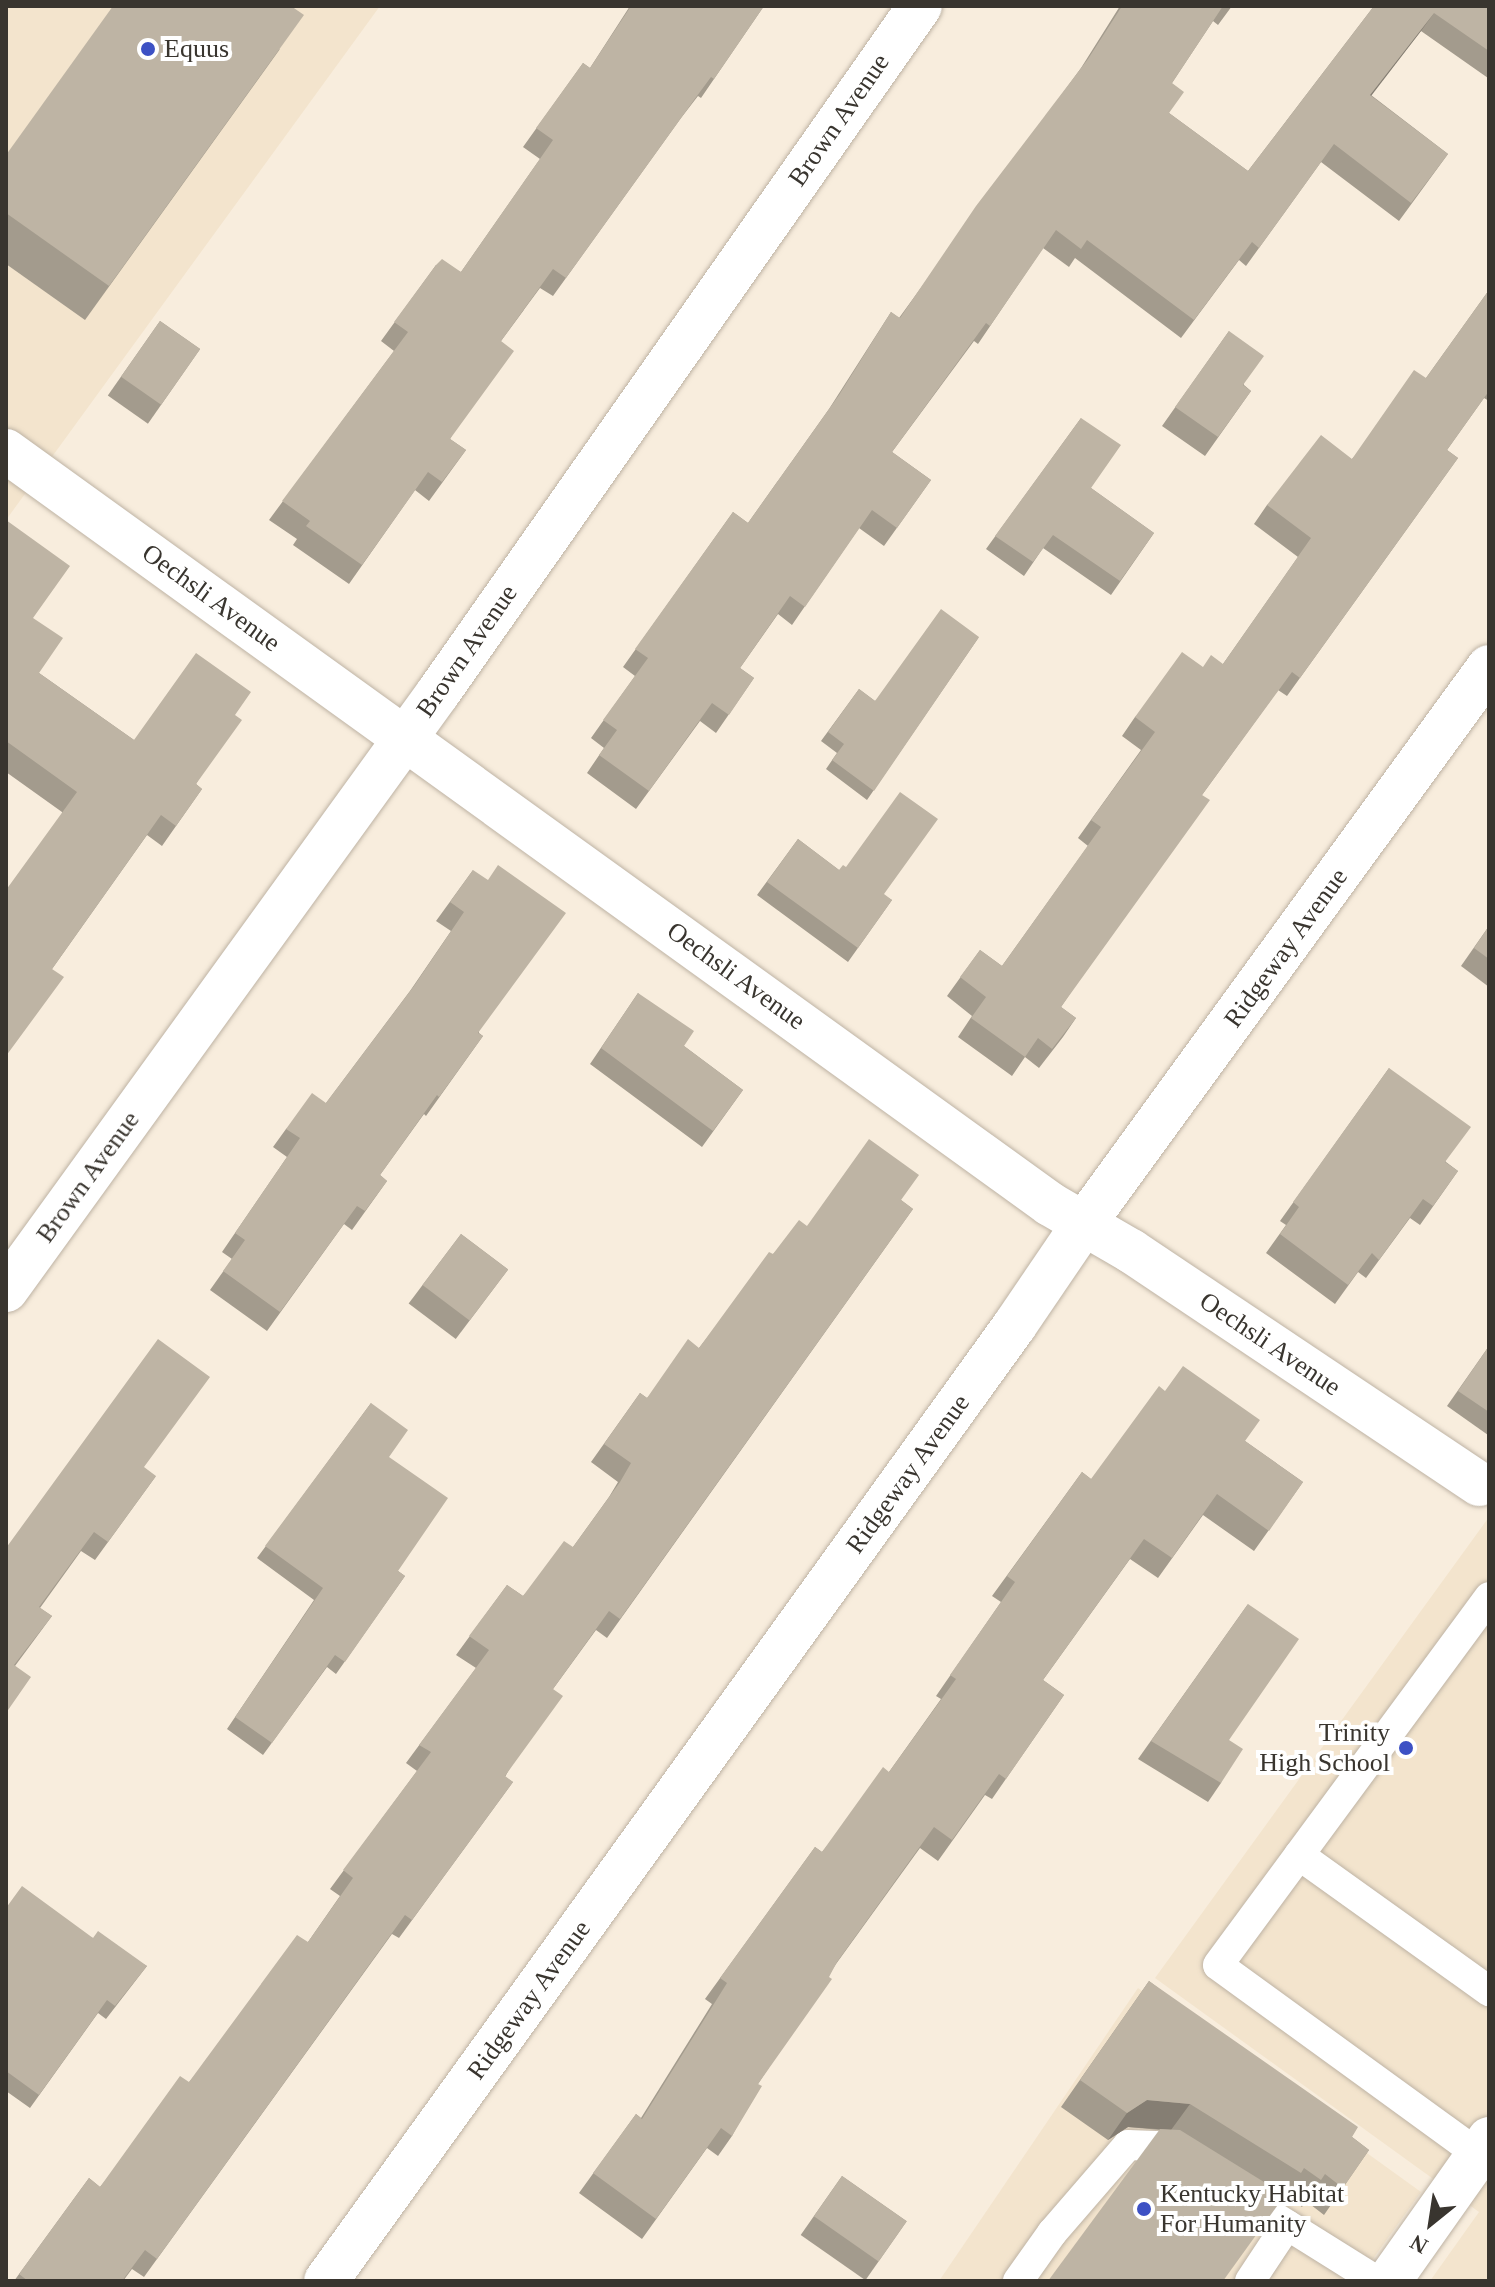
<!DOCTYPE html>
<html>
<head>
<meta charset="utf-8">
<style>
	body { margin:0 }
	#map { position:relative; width:1495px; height:2287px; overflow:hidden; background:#f8eddd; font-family:Georgia,serif }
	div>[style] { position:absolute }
	.built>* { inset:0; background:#f3e4cd }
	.roads { filter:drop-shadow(0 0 2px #beb3a4) drop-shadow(0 0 2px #beb3a4) }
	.lane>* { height:30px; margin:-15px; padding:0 15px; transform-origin:15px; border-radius:15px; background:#fff }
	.street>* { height:44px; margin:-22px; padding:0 22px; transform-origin:22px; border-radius:22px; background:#fff }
	.wall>* { inset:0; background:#a39b8d; transform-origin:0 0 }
	.shaded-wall>* { inset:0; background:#857e73 }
	.building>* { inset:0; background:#beb4a4; transform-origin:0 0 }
	.dots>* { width:22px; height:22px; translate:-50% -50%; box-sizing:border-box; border:4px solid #fff; border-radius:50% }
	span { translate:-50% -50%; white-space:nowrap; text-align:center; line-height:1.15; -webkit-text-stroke:8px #fff; paint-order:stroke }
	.poi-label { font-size:26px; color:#39352f }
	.left { translate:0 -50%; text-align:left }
	.right { translate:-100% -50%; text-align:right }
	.street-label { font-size:26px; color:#39352f }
	.frame { position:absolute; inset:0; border:8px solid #39352f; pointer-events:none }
	.north { position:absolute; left:1391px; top:2183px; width:80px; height:80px; -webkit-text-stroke:6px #fff; paint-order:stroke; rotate:210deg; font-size:22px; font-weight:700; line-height:32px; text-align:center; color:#39352f }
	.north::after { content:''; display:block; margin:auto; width:28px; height:36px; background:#39352f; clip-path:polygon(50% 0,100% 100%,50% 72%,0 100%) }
</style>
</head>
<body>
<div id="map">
	<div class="built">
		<div style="clip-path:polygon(6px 6px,380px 6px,6px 520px)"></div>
		<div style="clip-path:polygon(1489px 1517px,1489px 2281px,1430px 2281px,1479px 2212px,1155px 1978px)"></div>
		<div style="clip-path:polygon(1138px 1988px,1421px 2192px,1357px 2281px,939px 2281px)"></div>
	</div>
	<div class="roads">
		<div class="lane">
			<div style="left:1299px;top:1855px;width:234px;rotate:35.6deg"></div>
			<div style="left:1478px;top:2154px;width:321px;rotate:-144deg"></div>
			<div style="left:1218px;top:1965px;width:457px;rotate:-53.6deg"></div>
			<div style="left:1236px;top:2193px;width:166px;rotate:32deg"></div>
			<div style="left:1018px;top:2281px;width:59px;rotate:-54.7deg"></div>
			<div style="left:1052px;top:2233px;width:116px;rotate:-49.2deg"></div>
			<div style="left:1128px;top:2145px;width:34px;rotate:2deg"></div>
			<div style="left:1162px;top:2146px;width:28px;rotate:32deg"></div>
			<div style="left:1250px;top:2281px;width:67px;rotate:-56.5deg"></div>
		</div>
		<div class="street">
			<div style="left:6px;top:451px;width:1287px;rotate:35.8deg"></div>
			<div style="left:1050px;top:1204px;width:94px;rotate:30.1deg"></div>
			<div style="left:1131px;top:1251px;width:419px;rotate:33.8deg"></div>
			<div style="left:6px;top:1290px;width:737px;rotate:-54.11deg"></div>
			<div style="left:438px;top:693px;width:839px;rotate:-54.95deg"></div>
			<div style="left:326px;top:2281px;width:1178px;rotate:-54.22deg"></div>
			<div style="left:1015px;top:1325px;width:121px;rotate:-55.8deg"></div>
			<div style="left:1083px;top:1225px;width:690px;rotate:-53.96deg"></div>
			<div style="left:1389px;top:2281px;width:174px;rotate:-54.8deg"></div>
		</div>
	</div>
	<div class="wall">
		<div style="clip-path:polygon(630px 6px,764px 6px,701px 98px,698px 96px,681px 118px,553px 296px,540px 288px,501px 341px,450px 439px,466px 450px,429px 501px,415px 490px,349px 584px,293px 545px,297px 539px,269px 520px,394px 351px,381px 341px,436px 265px,461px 272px,540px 159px,523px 147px,583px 63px,590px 68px)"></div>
		<div style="clip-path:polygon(1120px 6px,1232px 6px,1218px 25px,1213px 21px,1172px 83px,1169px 113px,1248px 171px,1374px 6px,1489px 6px,1489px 77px,1488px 78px,1421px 31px,1371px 95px,1448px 154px,1399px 221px,1321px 162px,1246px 266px,1239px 260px,1181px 338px,1075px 258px,1069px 267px,1043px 248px,978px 344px,974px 341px,892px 452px,931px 480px,884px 546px,859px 528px,792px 625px,778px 614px,740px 668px,754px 678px,716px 733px,700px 721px,636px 809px,587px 773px,604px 748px,591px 738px,635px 676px,623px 667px,733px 512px,748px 523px,829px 409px,891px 312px,899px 318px,1081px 68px)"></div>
		<div style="clip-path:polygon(280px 49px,85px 320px,6px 264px,6px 155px)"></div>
		<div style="clip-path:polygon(1489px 290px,1489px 401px,1484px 398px,1447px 450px,1458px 458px,1287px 696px,1278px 690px,1202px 795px,1061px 1007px,1076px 1018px,1063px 1037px,1039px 1068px,1025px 1057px,1012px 1076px,958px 1037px,972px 1016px,947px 996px,980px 950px,1002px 966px,1088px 846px,1078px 838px,1141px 750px,1122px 736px,1135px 717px,1203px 667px,1223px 664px,1298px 557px,1254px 524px,1267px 505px,1352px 459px,1426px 378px)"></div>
		<div style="left:160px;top:321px;width:49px;height:91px;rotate:35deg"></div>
		<div style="clip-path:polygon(1229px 331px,1244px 385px,1251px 391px,1205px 456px,1162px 426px)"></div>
		<div style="clip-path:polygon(1081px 418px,1091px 488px,1154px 533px,1111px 595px,1043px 548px,1024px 576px,986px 549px)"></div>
		<div style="clip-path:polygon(6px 520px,33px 618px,39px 673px,134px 740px,235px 715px,196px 784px,202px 789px,162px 846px,147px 835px,52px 969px,50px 998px,62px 812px,6px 772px)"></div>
		<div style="clip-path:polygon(979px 637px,867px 800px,826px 769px,837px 753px,821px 741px,859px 689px,875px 701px)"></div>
		<div style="clip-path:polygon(798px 839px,839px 870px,892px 900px,848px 962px,757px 895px)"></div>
		<div style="clip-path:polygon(473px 870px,479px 1033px,483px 1036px,426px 1116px,424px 1114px,380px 1175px,387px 1181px,352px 1230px,344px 1224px,267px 1331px,210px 1290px,232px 1259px,222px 1252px,287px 1157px,273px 1147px,286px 1129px,326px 1103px,410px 991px,451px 931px,436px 921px)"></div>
		<div style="clip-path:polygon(1489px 926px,1489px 987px,1461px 966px)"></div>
		<div style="clip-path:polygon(638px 993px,684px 1046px,743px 1090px,702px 1147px,590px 1064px)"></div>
		<div style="clip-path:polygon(1389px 1068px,1446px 1162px,1458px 1171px,1420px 1225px,1410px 1218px,1366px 1278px,1358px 1272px,1335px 1304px,1266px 1253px,1286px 1225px,1280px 1221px)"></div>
		<div style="clip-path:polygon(901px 1200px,913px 1209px,607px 1638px,596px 1630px,553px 1689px,505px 1777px,513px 1782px,399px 1938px,392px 1934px,144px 2277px,132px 2269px,123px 2281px,14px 2281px,89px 2178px,100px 2187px,308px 1942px,340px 1896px,330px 1889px,417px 1771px,406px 1763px,476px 1668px,456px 1655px,507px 1585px,523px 1596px,573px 1547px,609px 1497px,618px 1482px,591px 1462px,640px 1393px,647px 1398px,699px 1348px,773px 1254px,807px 1226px)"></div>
		<div style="left:461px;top:1234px;width:59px;height:87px;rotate:37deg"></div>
		<div style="clip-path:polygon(1489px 1346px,1489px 1433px,1488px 1435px,1447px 1406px)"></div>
		<div style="clip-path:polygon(371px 1403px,389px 1457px,398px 1571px,405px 1576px,336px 1674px,327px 1667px,263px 1755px,227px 1729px,314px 1600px,257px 1558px)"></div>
		<div style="clip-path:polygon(1245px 1441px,1303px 1482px,1254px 1551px,1203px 1515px,1158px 1578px,1130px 1559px,1043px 1680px,1064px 1695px,992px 1799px,985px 1795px,938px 1861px,920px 1848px,836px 1964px,758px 2084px,732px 2136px,718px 2156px,707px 2148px,642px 2239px,579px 2193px,636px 2114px,641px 2118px,712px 2004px,705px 1999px,815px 1847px,822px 1852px,889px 1772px,941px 1699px,936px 1696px,1001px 1602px,992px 1596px,1082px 1472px,1091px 1479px)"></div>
		<div style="clip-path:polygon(156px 1476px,95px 1560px,81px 1551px,40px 1608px,52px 1616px,15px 1666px,6px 1713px,6px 1548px)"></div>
		<div style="clip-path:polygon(1248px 1604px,1229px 1740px,1221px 1783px,1208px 1802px,1138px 1759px)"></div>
		<div style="clip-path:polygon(6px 1908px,93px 1938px,147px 1966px,106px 2019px,98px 2013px,30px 2108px,6px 2091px)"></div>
		<div style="clip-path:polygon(1149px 1981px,1369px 2150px,1324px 2215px,1306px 2201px,1302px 2207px,1285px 2195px,1282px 2200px,1160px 2130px,1128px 2127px,1108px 2140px,1061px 2107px)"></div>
		<div style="left:842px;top:2176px;width:79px;height:72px;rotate:35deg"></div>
	</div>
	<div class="shaded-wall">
		<div style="clip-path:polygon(1434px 13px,1421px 31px,1358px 113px,1370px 95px)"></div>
		<div style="clip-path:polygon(1147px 2100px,1190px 2104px,1171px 2130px,1128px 2127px,1108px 2140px,1127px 2113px)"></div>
	</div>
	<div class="building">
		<div style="clip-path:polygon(113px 6px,291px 6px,304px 15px,109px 286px,6px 213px,6px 155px)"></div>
		<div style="clip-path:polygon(631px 6px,764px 6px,714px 79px,711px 77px,694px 100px,566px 278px,553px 269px,501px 341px,514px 351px,450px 439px,466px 450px,442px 482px,428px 472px,362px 565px,306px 526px,310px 521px,282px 501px,408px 332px,394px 322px,436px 265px,442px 259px,461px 272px,553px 140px,536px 128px,583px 63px,590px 68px)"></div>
		<div style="clip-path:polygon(1122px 6px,1223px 6px,1172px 83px,1184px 92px,1169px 113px,1248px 171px,1374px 6px,1489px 6px,1489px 51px,1434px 13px,1370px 95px,1448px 154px,1411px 203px,1334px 144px,1259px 248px,1252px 242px,1194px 320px,1087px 240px,1081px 249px,1056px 230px,990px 326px,986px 323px,892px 452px,931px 480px,897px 528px,872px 510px,805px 607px,790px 596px,740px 668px,754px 678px,729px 715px,712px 703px,649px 791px,599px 755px,617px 730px,603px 720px,648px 658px,635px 649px,733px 512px,748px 523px,839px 395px,891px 312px,900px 318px,976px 206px,1088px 59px)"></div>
		<div style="clip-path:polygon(1489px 290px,1489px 391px,1447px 450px,1458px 458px,1300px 678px,1292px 672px,1202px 795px,1210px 800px,1061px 1007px,1076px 1018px,1052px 1049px,1038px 1038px,1025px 1057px,971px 1018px,986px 997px,960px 977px,980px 950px,1002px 966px,1101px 827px,1091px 820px,1155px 732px,1135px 717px,1182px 652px,1203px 667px,1211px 655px,1223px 664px,1311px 538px,1267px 505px,1321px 435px,1352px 459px,1414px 370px,1426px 378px)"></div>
		<div style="left:160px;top:321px;width:49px;height:68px;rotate:35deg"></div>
		<div style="clip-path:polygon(1229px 331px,1264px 356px,1243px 385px,1251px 391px,1218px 437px,1175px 407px)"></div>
		<div style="clip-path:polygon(1081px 418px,1121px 445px,1091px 488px,1154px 533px,1120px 581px,1053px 535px,1033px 562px,995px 536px)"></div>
		<div style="clip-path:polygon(6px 520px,70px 566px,33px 618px,63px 638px,39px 673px,134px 740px,196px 653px,251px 692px,235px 715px,242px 720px,196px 784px,202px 789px,176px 826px,161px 815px,52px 969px,64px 977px,6px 1056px,6px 890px,77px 792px,6px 741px)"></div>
		<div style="clip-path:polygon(941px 609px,979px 637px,874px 791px,832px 760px,844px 744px,828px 732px,859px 689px,875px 701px)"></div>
		<div style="clip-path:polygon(900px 792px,938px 819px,884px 894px,892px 900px,858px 948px,767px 882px,798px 839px,839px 870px,843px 865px,846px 867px)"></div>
		<div style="clip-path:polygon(498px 865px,566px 913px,478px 1033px,483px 1036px,439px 1097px,437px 1095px,380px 1175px,387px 1181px,365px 1211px,357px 1206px,280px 1312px,223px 1271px,245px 1240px,235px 1233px,300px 1138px,286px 1129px,312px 1093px,326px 1103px,414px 986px,464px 912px,450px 902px,473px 870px,488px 880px)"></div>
		<div style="clip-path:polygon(1489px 926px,1489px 959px,1474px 948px)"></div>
		<div style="clip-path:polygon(638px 993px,694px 1031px,684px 1046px,743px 1090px,713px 1131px,601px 1048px)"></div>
		<div style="clip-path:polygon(1389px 1068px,1471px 1127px,1445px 1162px,1458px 1171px,1433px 1206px,1423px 1199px,1379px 1260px,1372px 1253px,1348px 1285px,1280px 1234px,1299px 1207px,1293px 1202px)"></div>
		<div style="clip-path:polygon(869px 1139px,919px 1175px,901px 1200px,913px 1209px,620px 1619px,609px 1611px,553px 1689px,563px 1696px,505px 1776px,513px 1782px,412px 1920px,405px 1915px,157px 2259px,145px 2250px,122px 2281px,28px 2281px,19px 2274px,89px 2178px,100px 2187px,180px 2076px,189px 2082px,297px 1935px,308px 1942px,353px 1878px,343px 1870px,431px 1752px,419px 1745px,489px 1650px,469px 1636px,507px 1585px,523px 1596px,564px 1541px,573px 1547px,620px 1482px,631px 1463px,604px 1444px,640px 1393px,647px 1398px,688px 1339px,699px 1348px,769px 1252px,773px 1254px,799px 1220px,807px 1226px)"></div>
		<div style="left:461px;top:1234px;width:59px;height:64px;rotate:37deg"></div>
		<div style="clip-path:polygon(158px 1339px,210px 1377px,144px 1467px,156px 1476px,108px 1542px,94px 1532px,39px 1607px,52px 1616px,14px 1665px,31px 1677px,6px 1713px,6px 1548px)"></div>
		<div style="clip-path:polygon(1489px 1346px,1489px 1412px,1458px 1391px)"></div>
		<div style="clip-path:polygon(1183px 1366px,1260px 1420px,1245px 1441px,1303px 1482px,1269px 1531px,1217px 1494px,1172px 1558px,1144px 1539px,1043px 1680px,1064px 1695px,1006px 1779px,999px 1774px,952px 1840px,934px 1827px,837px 1962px,829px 1977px,832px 1979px,758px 2084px,762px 2086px,732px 2136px,721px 2128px,656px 2219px,593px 2173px,636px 2114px,642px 2119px,727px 1983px,720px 1978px,815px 1847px,822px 1852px,883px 1767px,889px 1772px,956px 1679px,950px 1675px,1015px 1582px,1007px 1576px,1082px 1472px,1091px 1479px,1159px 1386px,1165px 1391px)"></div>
		<div style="clip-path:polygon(371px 1403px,408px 1430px,389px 1457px,448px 1498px,398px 1571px,405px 1576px,345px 1662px,335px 1655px,272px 1743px,235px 1717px,323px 1588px,265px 1546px)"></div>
		<div style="clip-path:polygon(1248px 1604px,1299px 1639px,1229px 1740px,1243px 1749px,1221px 1783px,1151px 1741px)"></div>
		<div style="clip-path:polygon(22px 1886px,93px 1938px,98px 1931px,147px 1966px,115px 2006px,107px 2000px,39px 2095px,6px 2071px,6px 1908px)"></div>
		<div style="clip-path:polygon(1149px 1981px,1358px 2127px,1352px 2137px,1369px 2150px,1343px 2188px,1325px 2174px,1321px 2180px,1304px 2168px,1301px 2173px,1190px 2104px,1147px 2100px,1127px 2113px,1080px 2080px)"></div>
		<div style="clip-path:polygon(1160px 2129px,1180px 2130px,1285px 2195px,1223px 2281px,1048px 2281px)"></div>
		<div style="left:842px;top:2176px;width:79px;height:49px;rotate:35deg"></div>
	</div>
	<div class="dots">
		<div style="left:148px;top:49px;background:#3d51c4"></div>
		<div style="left:1406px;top:1748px;background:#3d51c4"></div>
		<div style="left:1144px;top:2209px;background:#3d51c4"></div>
	</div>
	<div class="poi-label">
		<span class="left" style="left:164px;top:49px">Equus</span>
		<span class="right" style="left:1390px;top:1748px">Trinity<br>High School</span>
		<span class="left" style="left:1160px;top:2209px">Kentucky Habitat<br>For Humanity</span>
	</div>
	<div class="street-label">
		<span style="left:839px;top:120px;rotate:-55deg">Brown Avenue</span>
		<span style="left:211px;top:598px;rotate:36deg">Oechsli Avenue</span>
		<span style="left:467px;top:651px;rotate:-55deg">Brown Avenue</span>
		<span style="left:1286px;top:948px;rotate:-54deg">Ridgeway Avenue</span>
		<span style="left:736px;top:976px;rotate:36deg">Oechsli Avenue</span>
		<span style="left:88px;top:1177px;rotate:-54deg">Brown Avenue</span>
		<span style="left:1270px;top:1344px;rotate:34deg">Oechsli Avenue</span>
		<span style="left:908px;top:1474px;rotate:-54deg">Ridgeway Avenue</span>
		<span style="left:529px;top:2000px;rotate:-54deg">Ridgeway Avenue</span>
	</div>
	<div class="frame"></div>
	<div class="north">N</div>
</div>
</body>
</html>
